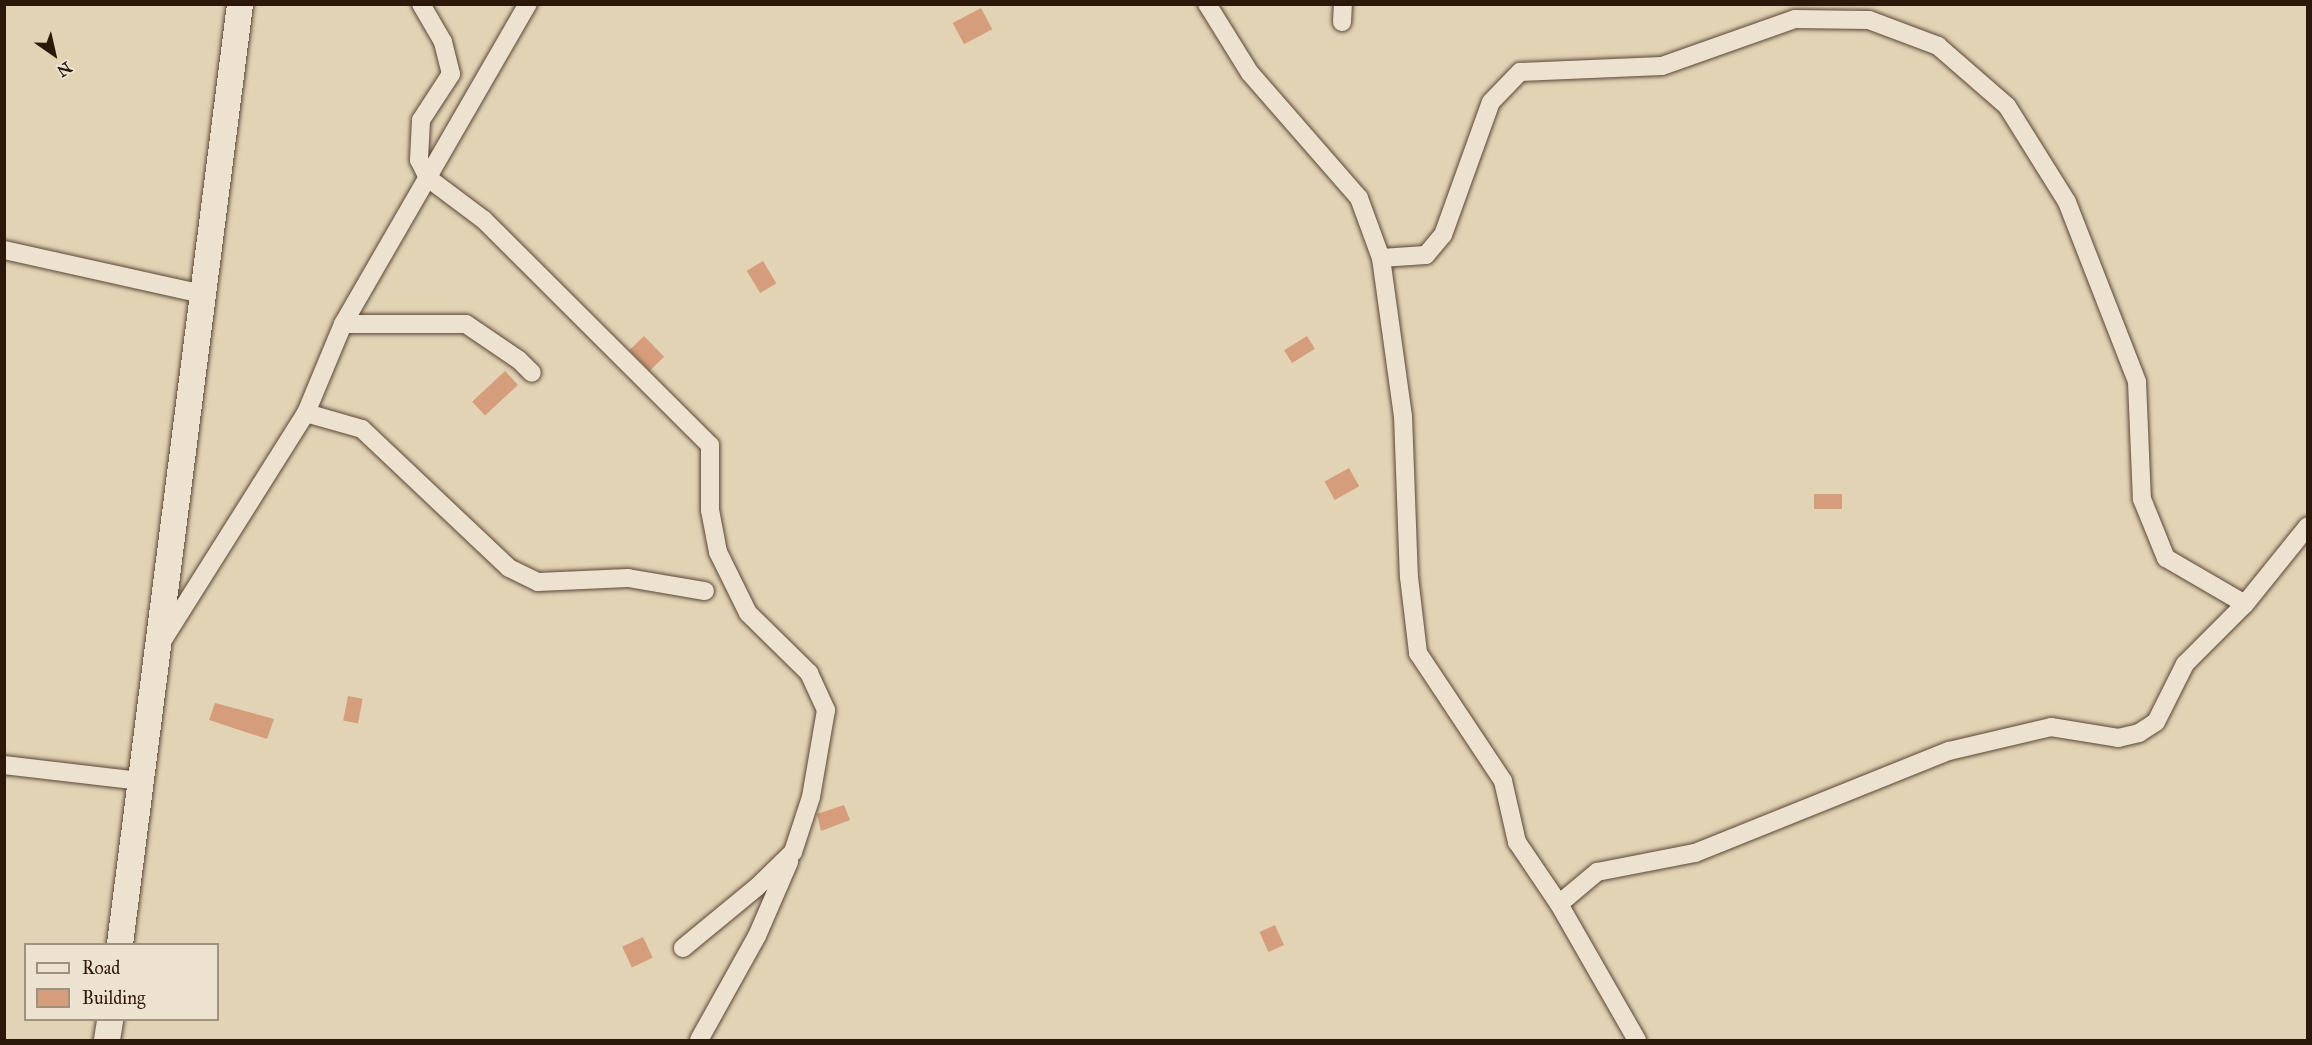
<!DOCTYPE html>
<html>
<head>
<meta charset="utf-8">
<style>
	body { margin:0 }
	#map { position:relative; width:2312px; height:1045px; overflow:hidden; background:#e2d3b5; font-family:"IM FELL Great Primer",serif }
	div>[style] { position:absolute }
	.building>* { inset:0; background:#d59d7c; transform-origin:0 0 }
	.roads { filter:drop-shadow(0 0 2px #5a4735) drop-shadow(0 0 2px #5a4735) }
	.minor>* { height:18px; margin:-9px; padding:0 9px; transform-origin:9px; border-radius:9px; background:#ece2cf }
	.secondary>* { height:26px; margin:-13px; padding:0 13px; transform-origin:13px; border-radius:13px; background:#ece2cf }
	span { translate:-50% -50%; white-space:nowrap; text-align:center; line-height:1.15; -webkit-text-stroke:5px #ece2cf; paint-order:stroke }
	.frame { position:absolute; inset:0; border:6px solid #2c180a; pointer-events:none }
	.legend { position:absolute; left:24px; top:943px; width:195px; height:78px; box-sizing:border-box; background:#ece2cf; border:2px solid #9f9180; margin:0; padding:8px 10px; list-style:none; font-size:18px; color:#2c180a }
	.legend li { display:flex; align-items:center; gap:12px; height:30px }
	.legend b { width:30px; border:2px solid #9f9180 }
	.north { position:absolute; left:24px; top:24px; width:60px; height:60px; -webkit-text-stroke:4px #ece2cf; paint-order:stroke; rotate:146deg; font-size:16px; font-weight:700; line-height:24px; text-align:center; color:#2c180a }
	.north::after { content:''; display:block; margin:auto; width:21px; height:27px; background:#2c180a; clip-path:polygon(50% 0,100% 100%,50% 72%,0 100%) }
</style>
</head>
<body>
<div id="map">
	<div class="building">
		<div style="left:981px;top:8px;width:24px;height:32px;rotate:62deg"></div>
		<div style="left:763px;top:261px;width:26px;height:19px;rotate:59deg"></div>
		<div style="left:644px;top:336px;width:29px;height:20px;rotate:46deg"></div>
		<div style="left:1307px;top:336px;width:15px;height:27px;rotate:58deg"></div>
		<div style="left:505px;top:371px;width:19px;height:45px;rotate:47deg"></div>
		<div style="left:1349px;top:468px;width:21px;height:28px;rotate:61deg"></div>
		<div style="left:1814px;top:494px;width:28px;height:15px"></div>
		<div style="left:348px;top:696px;width:15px;height:25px;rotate:11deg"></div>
		<div style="clip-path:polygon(215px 703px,274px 719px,267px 739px,209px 720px)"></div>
		<div style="clip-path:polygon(844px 805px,850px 820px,821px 831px,817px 814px)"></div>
		<div style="left:1275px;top:925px;width:22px;height:17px;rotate:66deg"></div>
		<div style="left:643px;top:937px;width:23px;height:23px;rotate:65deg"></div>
	</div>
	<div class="roads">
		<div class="minor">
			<div style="left:421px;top:4px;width:44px;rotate:59.9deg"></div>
			<div style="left:443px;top:42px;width:33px;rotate:76deg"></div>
			<div style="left:451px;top:74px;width:55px;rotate:123.1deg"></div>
			<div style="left:421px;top:120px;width:40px;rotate:92.9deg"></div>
			<div style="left:419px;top:160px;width:20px;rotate:63deg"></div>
			<div style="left:428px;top:178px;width:70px;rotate:36.9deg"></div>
			<div style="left:484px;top:220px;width:319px;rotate:44.9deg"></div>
			<div style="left:710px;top:445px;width:65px;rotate:90deg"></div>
			<div style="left:710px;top:510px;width:43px;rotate:79.2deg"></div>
			<div style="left:718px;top:552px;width:68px;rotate:63.8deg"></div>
			<div style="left:748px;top:613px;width:86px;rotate:44.5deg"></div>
			<div style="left:809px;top:673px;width:41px;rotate:65.3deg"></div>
			<div style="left:826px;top:710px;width:88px;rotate:99.8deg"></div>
			<div style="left:811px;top:797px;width:58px;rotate:108.1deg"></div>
			<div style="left:793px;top:852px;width:50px;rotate:135.8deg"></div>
			<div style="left:757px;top:887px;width:96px;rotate:140.5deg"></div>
			<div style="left:1207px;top:4px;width:81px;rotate:58.1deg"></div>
			<div style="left:1250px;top:73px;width:166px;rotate:48.9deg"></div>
			<div style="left:1359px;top:198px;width:64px;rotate:69.9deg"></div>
			<div style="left:1381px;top:258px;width:160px;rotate:82.1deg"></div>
			<div style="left:1403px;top:416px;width:161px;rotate:87.9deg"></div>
			<div style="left:1409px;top:577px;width:77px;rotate:83.2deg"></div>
			<div style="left:1418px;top:653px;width:154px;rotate:56.4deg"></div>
			<div style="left:1503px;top:781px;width:63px;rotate:77.1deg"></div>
			<div style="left:1517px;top:842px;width:75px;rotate:55.9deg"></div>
			<div style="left:1559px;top:904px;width:157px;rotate:60.2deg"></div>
			<div style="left:1342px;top:22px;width:18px;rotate:-87deg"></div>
			<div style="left:4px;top:250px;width:204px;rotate:12.5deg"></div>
			<div style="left:1381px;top:258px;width:45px;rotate:-3.8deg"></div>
			<div style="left:1426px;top:255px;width:26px;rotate:-50deg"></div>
			<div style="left:1443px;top:235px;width:141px;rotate:-70.2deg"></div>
			<div style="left:1491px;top:102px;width:42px;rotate:-46deg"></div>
			<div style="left:1520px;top:72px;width:142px;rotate:-2.4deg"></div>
			<div style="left:1662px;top:66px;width:141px;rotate:-19.5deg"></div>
			<div style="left:1795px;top:19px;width:74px;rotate:0.8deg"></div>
			<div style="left:1869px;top:20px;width:74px;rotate:20.6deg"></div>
			<div style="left:1938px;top:46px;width:91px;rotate:41deg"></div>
			<div style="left:2007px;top:106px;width:113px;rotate:58deg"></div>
			<div style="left:2067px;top:202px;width:193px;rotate:68.7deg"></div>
			<div style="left:2137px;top:382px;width:117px;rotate:87.6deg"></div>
			<div style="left:2142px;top:499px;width:64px;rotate:67.9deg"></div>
			<div style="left:2166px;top:558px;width:91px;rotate:30.2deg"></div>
			<div style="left:343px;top:324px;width:123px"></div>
			<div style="left:466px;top:324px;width:64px;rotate:34.2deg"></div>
			<div style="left:519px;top:360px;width:18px;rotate:45deg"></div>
			<div style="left:306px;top:413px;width:58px;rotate:15.9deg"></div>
			<div style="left:362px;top:429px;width:202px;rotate:43.4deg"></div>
			<div style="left:509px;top:568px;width:32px;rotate:26deg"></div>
			<div style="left:538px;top:582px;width:90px;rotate:-2.5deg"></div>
			<div style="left:628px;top:578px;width:78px;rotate:9.6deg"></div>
			<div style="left:161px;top:643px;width:272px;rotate:-57.8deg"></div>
			<div style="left:306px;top:413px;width:96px;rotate:-67.4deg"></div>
			<div style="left:343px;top:324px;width:370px;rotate:-60deg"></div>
			<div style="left:4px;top:765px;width:138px;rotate:6.7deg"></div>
			<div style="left:1559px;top:904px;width:50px;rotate:-40.1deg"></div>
			<div style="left:1597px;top:872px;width:100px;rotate:-11deg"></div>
			<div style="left:1695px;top:853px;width:274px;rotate:-21.9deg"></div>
			<div style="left:1949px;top:751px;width:105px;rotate:-13.2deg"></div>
			<div style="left:2051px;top:727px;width:68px;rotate:9.3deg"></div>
			<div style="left:2118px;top:738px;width:22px;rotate:-13deg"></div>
			<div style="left:2139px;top:733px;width:20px;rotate:-33deg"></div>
			<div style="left:2156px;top:722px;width:65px;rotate:-63.4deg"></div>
			<div style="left:2185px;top:664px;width:85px;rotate:-45deg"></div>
			<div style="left:2245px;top:604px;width:100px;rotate:-51.1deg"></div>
			<div style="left:699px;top:1040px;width:119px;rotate:-60.9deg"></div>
			<div style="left:757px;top:936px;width:81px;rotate:-66.6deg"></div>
		</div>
		<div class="secondary">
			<div style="left:120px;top:944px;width:948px;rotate:-82.72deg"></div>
			<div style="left:107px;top:1040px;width:20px;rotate:-81deg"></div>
		</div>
	</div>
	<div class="frame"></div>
	<ul class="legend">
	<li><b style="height:8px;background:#ece2cf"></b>Road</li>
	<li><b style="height:16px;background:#d59d7c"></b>Building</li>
	</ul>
	<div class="north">N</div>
</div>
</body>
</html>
